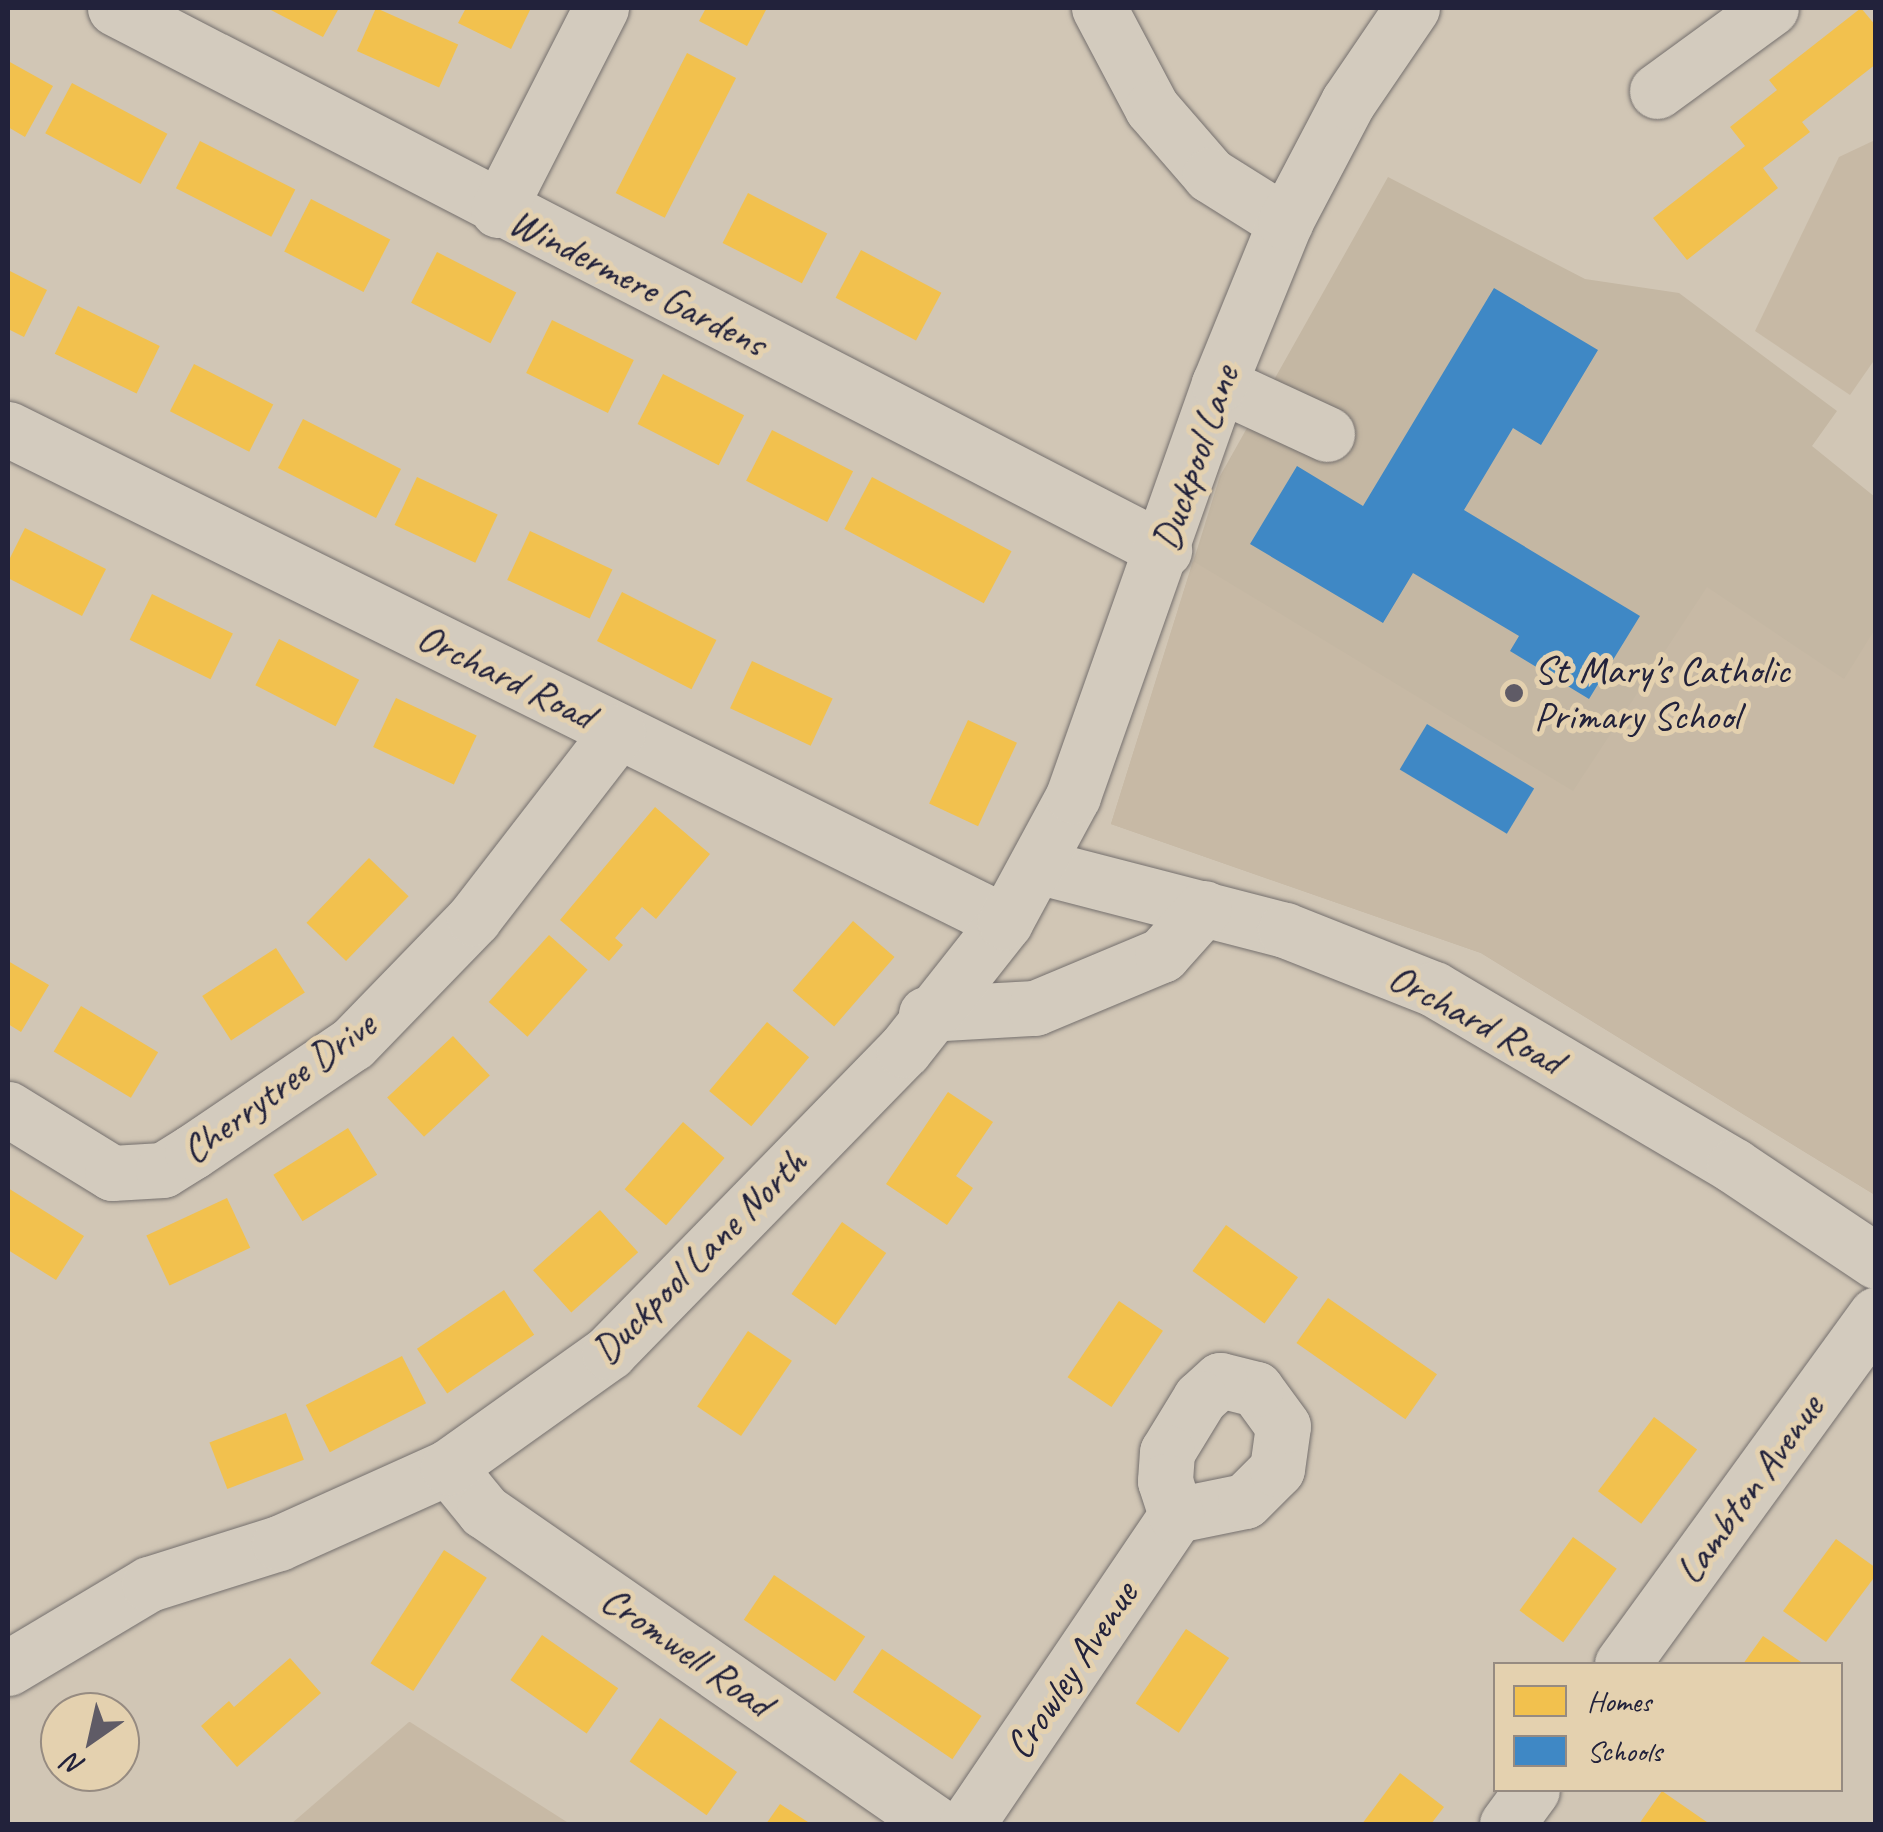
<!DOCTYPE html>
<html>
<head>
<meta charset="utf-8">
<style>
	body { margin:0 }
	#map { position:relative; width:1883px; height:1832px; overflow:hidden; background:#d1c6b5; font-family:Caveat,sans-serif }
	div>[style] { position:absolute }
	.built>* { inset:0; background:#c4b7a3 }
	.green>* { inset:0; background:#c7b9a5 }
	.homes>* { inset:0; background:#f2c14e; transform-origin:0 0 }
	.schools>* { inset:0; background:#3f88c5; transform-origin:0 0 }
	.roads { filter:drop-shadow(0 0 2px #75706e) drop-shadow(0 0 2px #75706e) }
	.minor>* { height:55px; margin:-27.5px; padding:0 27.5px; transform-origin:27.5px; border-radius:27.5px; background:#d3cbbe }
	.dots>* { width:28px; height:28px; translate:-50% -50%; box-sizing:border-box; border:5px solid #e4d1af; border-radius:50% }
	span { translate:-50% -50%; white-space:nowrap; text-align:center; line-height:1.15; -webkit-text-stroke:10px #e4d1af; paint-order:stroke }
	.street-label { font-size:40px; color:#22223b }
	.poi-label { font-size:40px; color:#22223b }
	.left { translate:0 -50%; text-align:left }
	.frame { position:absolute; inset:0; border:10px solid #22223b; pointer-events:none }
	.legend { position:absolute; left:1493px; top:1662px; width:350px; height:130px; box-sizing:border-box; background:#e4d1af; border:2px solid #968b81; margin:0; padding:12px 18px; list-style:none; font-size:30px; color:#22223b }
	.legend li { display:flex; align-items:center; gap:20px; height:50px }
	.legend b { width:50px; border:2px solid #968b81 }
	.north { position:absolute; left:40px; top:1692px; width:100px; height:100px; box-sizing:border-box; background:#e4d1af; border:2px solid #968b81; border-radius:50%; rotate:214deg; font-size:28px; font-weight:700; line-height:40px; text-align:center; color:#22223b }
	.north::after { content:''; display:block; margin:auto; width:35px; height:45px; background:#5f5b66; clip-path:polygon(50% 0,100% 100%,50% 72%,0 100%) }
</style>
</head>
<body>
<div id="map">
	<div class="built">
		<div style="clip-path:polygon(1388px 177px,1585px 279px,1679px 293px,1837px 411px,1812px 446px,1875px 497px,1875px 1195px,1481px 953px,1111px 824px,1220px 476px)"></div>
	</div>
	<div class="green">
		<div style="clip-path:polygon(1875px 140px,1875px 359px,1850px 395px,1755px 331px,1839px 157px)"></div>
		<div style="clip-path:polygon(1193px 561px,1573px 791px,1707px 587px,1844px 679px,1875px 629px,1875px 1195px,1481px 953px,1111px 824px)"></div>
		<div style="clip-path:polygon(409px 1722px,410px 1722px,570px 1824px,291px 1824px)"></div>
	</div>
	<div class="homes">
		<div style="clip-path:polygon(267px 8px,339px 8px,323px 37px)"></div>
		<div style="left:376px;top:8px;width:90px;height:47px;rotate:24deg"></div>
		<div style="clip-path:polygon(466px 8px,531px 8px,511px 49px,458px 23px)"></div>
		<div style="clip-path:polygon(706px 8px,767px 8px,747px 46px,699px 21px)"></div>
		<div style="clip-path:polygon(1861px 8px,1876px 26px,1876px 64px,1802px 122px,1810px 132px,1763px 168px,1778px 188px,1687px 260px,1653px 218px,1745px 146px,1730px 127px,1777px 90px,1769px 80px)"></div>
		<div style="left:687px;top:53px;width:55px;height:157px;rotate:27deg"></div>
		<div style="clip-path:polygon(8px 61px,53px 86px,25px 137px,8px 127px)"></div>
		<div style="left:72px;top:83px;width:108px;height:57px;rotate:28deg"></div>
		<div style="left:200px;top:141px;width:107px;height:53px;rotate:27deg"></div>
		<div style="left:748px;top:193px;width:89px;height:56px;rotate:27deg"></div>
		<div style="left:311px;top:199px;width:89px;height:59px;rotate:27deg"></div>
		<div style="left:861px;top:250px;width:91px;height:54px;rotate:28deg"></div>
		<div style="left:437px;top:252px;width:89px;height:57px;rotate:27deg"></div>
		<div style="clip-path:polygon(8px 270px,47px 290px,24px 337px,8px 329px)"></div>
		<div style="left:78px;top:306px;width:91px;height:53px;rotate:26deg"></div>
		<div style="left:552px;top:320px;width:91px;height:59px;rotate:26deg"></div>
		<div style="left:194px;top:364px;width:89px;height:53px;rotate:27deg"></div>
		<div style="left:663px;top:374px;width:91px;height:56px;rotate:27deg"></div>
		<div style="left:303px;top:419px;width:110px;height:55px;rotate:27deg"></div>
		<div style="left:772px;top:430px;width:91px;height:57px;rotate:27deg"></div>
		<div style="left:417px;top:477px;width:89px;height:53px;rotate:25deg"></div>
		<div style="left:872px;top:477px;width:158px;height:59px;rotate:28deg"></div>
		<div style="clip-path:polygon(25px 528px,106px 569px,82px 616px,8px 578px,8px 562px)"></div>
		<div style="left:530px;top:531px;width:91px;height:54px;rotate:25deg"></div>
		<div style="left:622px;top:592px;width:106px;height:55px;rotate:27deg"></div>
		<div style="left:152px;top:594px;width:90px;height:51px;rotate:26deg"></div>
		<div style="left:279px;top:639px;width:90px;height:52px;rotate:27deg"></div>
		<div style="left:752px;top:661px;width:89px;height:52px;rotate:25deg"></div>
		<div style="left:396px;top:698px;width:89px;height:54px;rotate:25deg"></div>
		<div style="left:968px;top:720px;width:54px;height:92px;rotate:25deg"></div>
		<div style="clip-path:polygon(655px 807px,710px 854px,656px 919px,642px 907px,615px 938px,623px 945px,609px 961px,560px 920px)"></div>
		<div style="left:369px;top:858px;width:55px;height:90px;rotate:44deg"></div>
		<div style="left:853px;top:921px;width:55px;height:92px;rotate:41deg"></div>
		<div style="left:549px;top:935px;width:52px;height:90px;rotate:42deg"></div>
		<div style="left:276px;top:948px;width:53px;height:88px;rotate:57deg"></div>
		<div style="clip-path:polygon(8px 961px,49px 985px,21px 1032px,8px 1024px)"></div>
		<div style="left:81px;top:1006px;width:90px;height:53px;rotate:31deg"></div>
		<div style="left:767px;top:1022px;width:55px;height:90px;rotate:40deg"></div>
		<div style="left:453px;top:1036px;width:54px;height:90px;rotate:47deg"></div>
		<div style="clip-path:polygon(948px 1092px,993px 1122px,956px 1176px,973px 1188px,947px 1225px,886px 1184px)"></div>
		<div style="left:683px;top:1122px;width:55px;height:89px;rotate:41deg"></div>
		<div style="left:348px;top:1128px;width:55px;height:88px;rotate:58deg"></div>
		<div style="clip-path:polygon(8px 1188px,84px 1236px,56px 1280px,8px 1250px)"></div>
		<div style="left:227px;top:1198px;width:55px;height:89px;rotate:65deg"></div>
		<div style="left:600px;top:1210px;width:57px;height:90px;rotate:48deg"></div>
		<div style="left:842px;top:1222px;width:54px;height:88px;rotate:35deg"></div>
		<div style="left:1226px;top:1225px;width:89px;height:57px;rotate:36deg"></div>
		<div style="left:504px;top:1290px;width:54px;height:105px;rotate:56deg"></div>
		<div style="left:1328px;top:1298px;width:133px;height:55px;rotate:35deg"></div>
		<div style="left:1119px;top:1301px;width:53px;height:92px;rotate:34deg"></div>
		<div style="left:748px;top:1331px;width:53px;height:91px;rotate:34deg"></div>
		<div style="left:402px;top:1356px;width:53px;height:108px;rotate:63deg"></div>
		<div style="left:286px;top:1413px;width:50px;height:82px;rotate:69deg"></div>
		<div style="left:1654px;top:1417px;width:54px;height:93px;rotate:37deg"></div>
		<div style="left:1573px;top:1537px;width:54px;height:91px;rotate:36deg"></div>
		<div style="clip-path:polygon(1836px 1539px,1876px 1568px,1876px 1575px,1826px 1642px,1783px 1611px)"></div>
		<div style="left:444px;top:1550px;width:51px;height:135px;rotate:33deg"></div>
		<div style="left:774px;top:1575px;width:110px;height:54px;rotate:34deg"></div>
		<div style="left:1186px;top:1629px;width:52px;height:90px;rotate:34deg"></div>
		<div style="left:542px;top:1635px;width:93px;height:55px;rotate:35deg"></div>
		<div style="clip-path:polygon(1763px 1636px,1804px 1664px,1743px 1664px)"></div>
		<div style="left:882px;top:1649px;width:120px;height:52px;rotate:34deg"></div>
		<div style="clip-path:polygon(290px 1658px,321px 1693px,237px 1767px,201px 1726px,229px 1701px,234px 1707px)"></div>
		<div style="left:660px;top:1718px;width:94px;height:53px;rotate:35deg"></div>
		<div style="clip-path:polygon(1400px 1773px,1444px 1807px,1431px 1824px,1362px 1824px)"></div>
		<div style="clip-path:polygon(1662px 1791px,1701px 1818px,1710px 1824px,1639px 1824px)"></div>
		<div style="clip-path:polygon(780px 1804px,811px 1824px,766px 1824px)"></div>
	</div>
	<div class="schools">
		<div style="clip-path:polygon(1494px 288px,1598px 350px,1541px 445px,1513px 428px,1464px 510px,1640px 616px,1589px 699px,1510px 651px,1519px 636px,1413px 573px,1383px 623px,1250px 544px,1297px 466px,1363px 506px)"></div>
		<div style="left:1427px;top:724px;width:125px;height:53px;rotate:31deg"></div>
	</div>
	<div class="roads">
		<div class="minor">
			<div style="left:115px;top:8px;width:1181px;rotate:27.32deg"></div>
			<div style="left:1099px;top:8px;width:113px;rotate:62.1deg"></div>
			<div style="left:1152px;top:108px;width:89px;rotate:49.1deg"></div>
			<div style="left:1210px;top:175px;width:89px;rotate:32.1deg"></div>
			<div style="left:1657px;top:91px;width:141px;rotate:-36.1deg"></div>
			<div style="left:498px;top:210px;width:227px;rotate:-63deg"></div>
			<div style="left:1219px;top:384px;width:119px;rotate:24.8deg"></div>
			<div style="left:8px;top:429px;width:1112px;rotate:26.31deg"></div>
			<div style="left:1037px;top:866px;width:256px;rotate:14.5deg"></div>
			<div style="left:1285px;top:930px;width:160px;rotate:21.6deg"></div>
			<div style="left:1434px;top:989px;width:348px;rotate:30.5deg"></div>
			<div style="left:1734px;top:1166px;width:171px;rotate:33.8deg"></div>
			<div style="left:926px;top:1014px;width:109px;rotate:-3.2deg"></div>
			<div style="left:1035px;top:1008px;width:138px;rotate:-22.7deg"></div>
			<div style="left:1162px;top:955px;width:63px;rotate:-48.2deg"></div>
			<div style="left:8px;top:1109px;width:122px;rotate:31.6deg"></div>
			<div style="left:112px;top:1173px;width:51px;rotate:-3.4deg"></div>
			<div style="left:163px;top:1170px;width:34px;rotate:-32deg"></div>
			<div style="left:192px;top:1152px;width:194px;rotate:-34.1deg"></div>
			<div style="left:353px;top:1043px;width:174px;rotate:-45.9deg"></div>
			<div style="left:474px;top:918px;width:235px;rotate:-52.3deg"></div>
			<div style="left:448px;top:1467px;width:57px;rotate:50.7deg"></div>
			<div style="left:484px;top:1511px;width:550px;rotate:34.7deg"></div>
			<div style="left:1622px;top:1664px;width:432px;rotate:-54deg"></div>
			<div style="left:8px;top:1668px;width:164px;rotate:-30.8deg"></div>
			<div style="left:149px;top:1584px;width:136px;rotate:-17.5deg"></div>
			<div style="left:279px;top:1543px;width:185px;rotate:-24.2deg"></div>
			<div style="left:448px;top:1467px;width:198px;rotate:-35.5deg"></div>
			<div style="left:609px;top:1352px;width:422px;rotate:-45.7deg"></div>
			<div style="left:904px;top:1050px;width:163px;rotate:-51.7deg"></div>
			<div style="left:1005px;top:922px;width:143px;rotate:-61.6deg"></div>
			<div style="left:1073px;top:796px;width:437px;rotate:-70.5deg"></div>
			<div style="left:1219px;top:384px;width:175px;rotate:-67.8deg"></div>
			<div style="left:1285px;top:222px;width:136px;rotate:-62.3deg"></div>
			<div style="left:1348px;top:102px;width:114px;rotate:-55.8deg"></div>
			<div style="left:967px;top:1824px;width:373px;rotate:-55.9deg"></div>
			<div style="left:1176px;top:1515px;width:70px;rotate:-11.5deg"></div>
			<div style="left:1245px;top:1501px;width:45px;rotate:-45deg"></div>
			<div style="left:1277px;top:1469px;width:43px;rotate:-82.1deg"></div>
			<div style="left:1283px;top:1426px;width:46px;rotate:-126.1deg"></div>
			<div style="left:1256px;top:1389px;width:37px;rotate:-166deg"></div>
			<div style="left:1220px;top:1380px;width:27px;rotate:138deg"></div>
			<div style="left:1200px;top:1398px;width:63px;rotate:121.4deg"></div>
			<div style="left:1167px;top:1452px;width:29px;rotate:94deg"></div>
			<div style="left:1165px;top:1481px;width:36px;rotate:72deg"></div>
			<div style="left:1507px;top:1824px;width:42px;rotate:-53.7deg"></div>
		</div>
	</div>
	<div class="dots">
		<div style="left:1514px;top:693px;background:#5f5b66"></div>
	</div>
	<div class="street-label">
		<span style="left:638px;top:282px;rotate:27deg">Windermere Gardens</span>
		<span style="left:1195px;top:458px;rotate:-71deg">Duckpool Lane</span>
		<span style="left:506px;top:676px;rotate:26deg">Orchard Road</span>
		<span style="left:1476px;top:1019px;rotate:28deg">Orchard Road</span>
		<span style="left:278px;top:1087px;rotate:-36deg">Cherrytree Drive</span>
		<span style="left:699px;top:1256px;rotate:-45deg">Duckpool Lane North</span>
		<span style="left:1749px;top:1489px;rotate:-54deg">Lambton Avenue</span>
		<span style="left:687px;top:1651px;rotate:35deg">Cromwell Road</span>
		<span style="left:1071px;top:1670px;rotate:-56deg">Crowley Avenue</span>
	</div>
	<div class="poi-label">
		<span class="left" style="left:1534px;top:693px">St Mary's Catholic<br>Primary School</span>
	</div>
	<div class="frame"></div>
	<ul class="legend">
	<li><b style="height:28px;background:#f2c14e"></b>Homes</li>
	<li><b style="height:28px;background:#3f88c5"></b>Schools</li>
	</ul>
	<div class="north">N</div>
</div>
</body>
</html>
